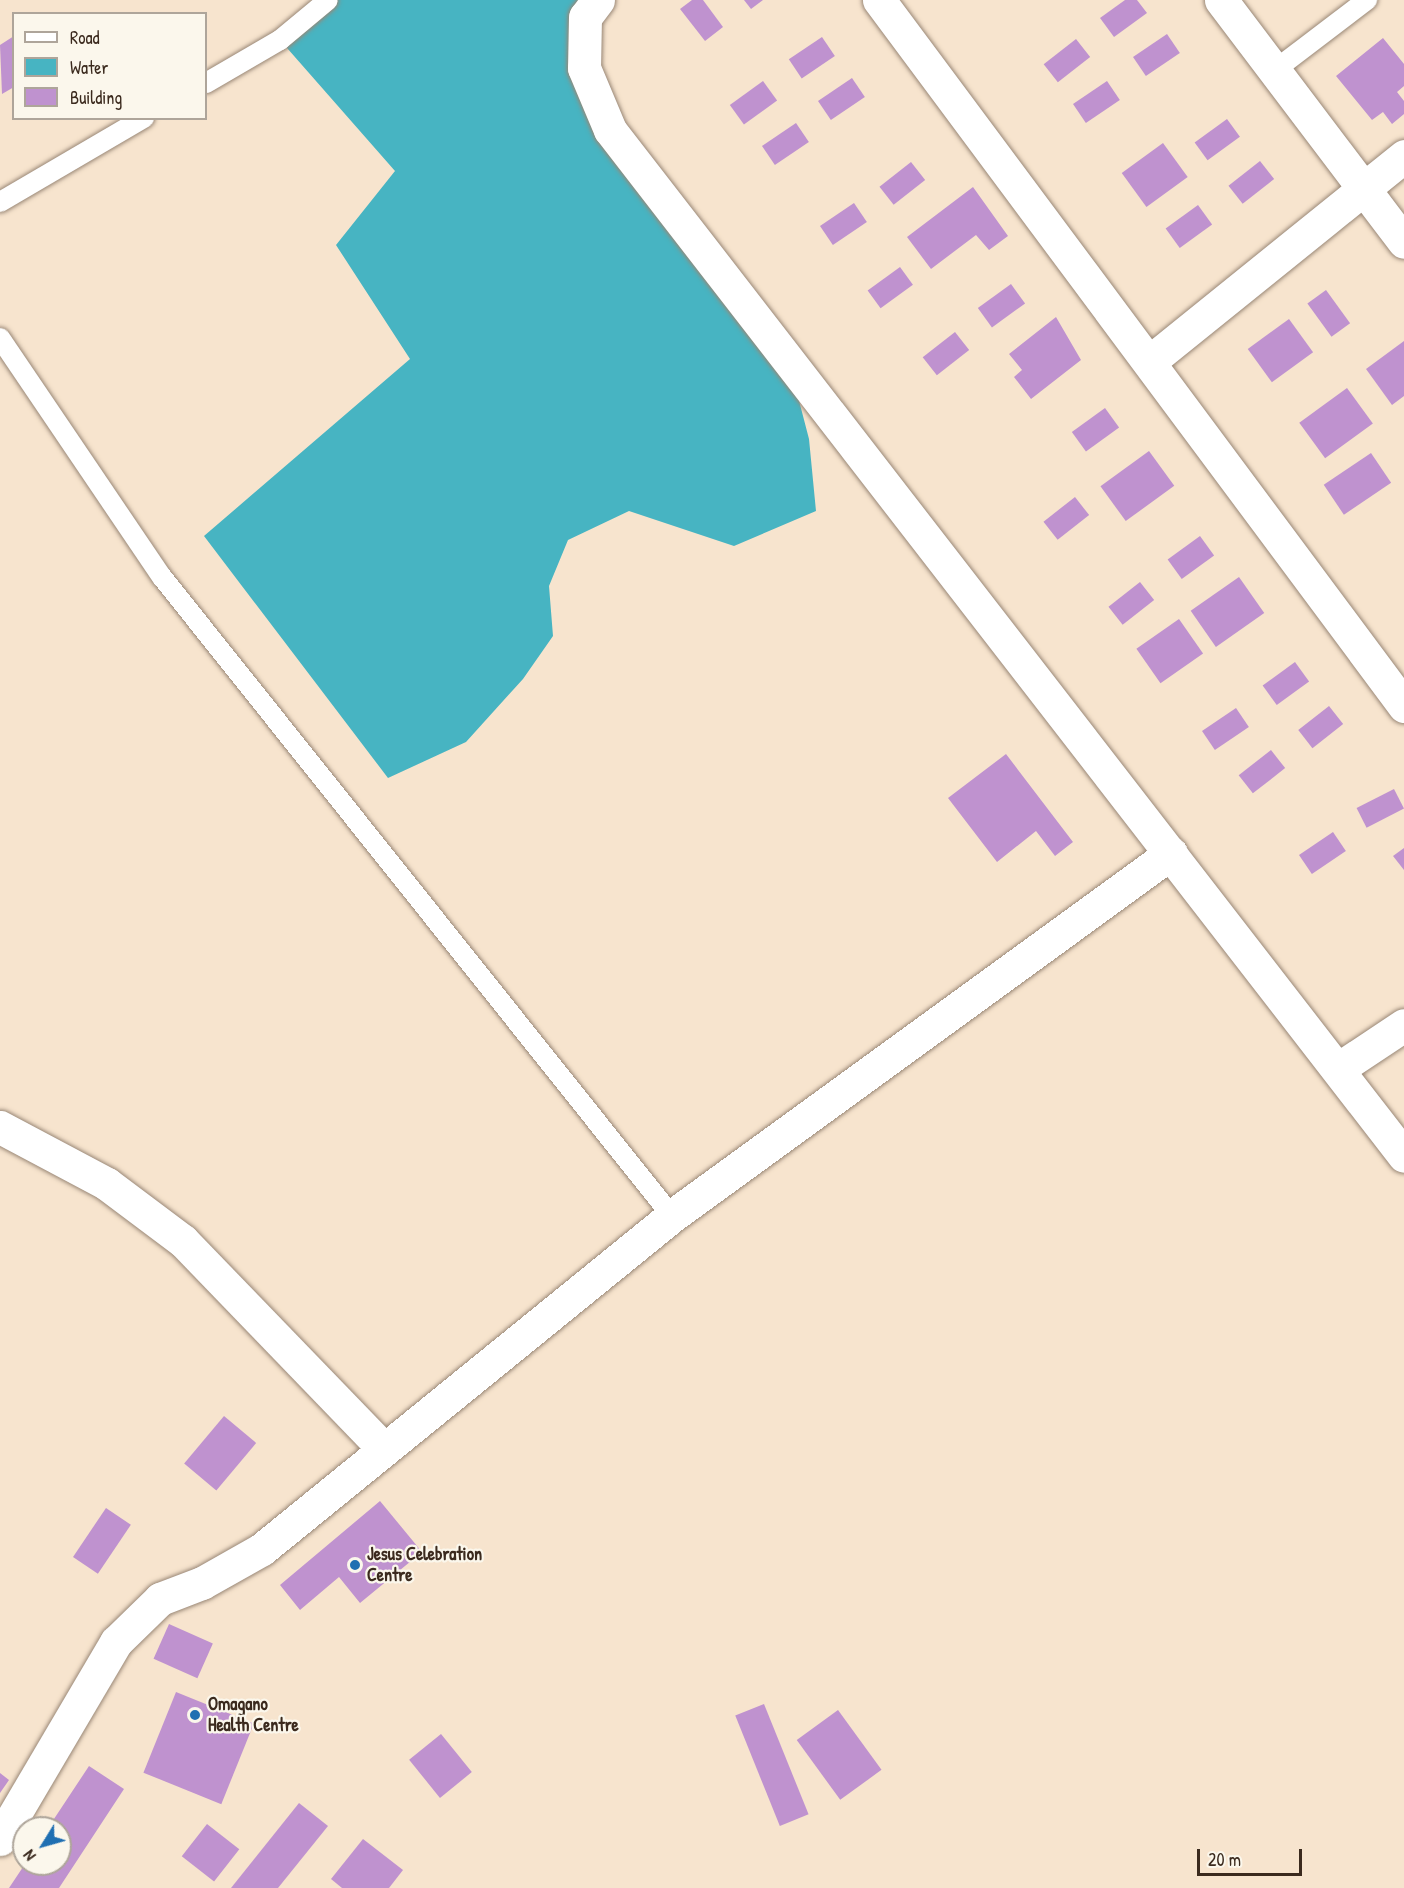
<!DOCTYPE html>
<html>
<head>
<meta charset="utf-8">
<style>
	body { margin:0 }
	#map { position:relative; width:1404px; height:1888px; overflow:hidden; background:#f7e4ce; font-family:"Patrick Hand",sans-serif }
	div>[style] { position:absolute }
	.water>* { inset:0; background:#47b4c2 }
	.building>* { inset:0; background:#bf92cf; transform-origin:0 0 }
	.roads { filter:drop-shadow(0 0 2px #998776) drop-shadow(0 0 2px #998776) }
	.lane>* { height:20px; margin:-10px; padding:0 10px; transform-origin:10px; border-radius:10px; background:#fff }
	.street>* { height:33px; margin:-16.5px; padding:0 16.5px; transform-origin:16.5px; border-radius:16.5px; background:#fff }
	.dots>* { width:16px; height:16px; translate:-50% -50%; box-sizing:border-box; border:3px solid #fbf7ec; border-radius:50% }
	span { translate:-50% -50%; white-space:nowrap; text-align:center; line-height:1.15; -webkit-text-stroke:4.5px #fbf7ec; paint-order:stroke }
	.poi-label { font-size:18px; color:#3b2a1e; font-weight:700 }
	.left { translate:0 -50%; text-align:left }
	.legend { position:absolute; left:12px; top:12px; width:195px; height:108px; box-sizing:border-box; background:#fbf7ec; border:2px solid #aea59a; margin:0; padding:8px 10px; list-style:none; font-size:18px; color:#3b2a1e }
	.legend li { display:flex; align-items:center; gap:12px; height:30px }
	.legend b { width:30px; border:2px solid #aea59a }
	.north { position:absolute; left:12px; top:1816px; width:60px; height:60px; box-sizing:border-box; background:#fbf7ec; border:2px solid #aea59a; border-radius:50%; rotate:233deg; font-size:16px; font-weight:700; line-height:24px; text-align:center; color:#3b2a1e }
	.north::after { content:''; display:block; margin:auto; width:21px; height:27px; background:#1f6fb2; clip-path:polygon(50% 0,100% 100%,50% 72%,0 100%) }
	.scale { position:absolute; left:1197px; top:1849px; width:105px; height:27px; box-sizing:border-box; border:3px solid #3b2a1e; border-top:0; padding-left:8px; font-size:18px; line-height:21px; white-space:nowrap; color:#3b2a1e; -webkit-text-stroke:4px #fbf7ec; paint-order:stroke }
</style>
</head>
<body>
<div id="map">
	<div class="water">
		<div style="clip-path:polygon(328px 0,598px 0,584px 68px,789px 362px,809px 439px,816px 511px,734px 546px,629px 511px,568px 540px,549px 586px,553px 636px,523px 679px,466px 742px,388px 778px,204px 536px,410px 359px,336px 245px,395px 171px,280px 40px)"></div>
	</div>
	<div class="building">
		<div style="clip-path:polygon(692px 0,703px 0,723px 27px,705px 41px,680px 9px)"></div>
		<div style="clip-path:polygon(744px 0,763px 0,751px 9px)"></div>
		<div style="clip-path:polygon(1125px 0,1137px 0,1147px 13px,1114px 37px,1100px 18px)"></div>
		<div style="left:1167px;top:34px;width:23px;height:41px;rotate:56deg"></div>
		<div style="clip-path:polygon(14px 36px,14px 87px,2px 94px,0 45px)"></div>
		<div style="left:822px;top:37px;width:23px;height:40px;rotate:56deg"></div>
		<div style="clip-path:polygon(1383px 38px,1404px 64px,1404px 86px,1397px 92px,1404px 101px,1404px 114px,1392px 124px,1383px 112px,1372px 120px,1336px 76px)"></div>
		<div style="left:1076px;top:39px;width:23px;height:41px;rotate:52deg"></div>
		<div style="left:852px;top:78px;width:23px;height:41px;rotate:56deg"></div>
		<div style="left:763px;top:81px;width:24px;height:41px;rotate:54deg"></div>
		<div style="left:1107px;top:81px;width:23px;height:41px;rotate:56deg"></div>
		<div style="left:1227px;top:119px;width:22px;height:40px;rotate:54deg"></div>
		<div style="left:796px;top:123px;width:23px;height:41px;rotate:56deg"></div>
		<div style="left:1163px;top:143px;width:42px;height:51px;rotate:54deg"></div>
		<div style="left:1260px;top:161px;width:23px;height:40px;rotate:52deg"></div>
		<div style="left:911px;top:162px;width:23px;height:40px;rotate:52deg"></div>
		<div style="clip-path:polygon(973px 187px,1008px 236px,989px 250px,976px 235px,931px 269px,907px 237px)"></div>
		<div style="left:854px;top:203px;width:23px;height:41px;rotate:56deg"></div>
		<div style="left:1198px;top:205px;width:24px;height:40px;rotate:54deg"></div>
		<div style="left:900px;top:267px;width:22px;height:40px;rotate:54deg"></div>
		<div style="left:1011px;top:284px;width:24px;height:41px;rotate:54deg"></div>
		<div style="left:1326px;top:290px;width:41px;height:23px;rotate:54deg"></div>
		<div style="clip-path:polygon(1056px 317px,1081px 360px,1031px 399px,1014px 377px,1022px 370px,1009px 354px)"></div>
		<div style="left:1289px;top:319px;width:41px;height:51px;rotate:54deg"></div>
		<div style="left:955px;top:332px;width:23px;height:41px;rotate:52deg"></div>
		<div style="clip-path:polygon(1404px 341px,1404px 396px,1392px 405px,1366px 369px)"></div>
		<div style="left:1347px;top:388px;width:44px;height:59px;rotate:54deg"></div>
		<div style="left:1105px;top:408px;width:24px;height:41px;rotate:54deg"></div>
		<div style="left:1149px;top:451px;width:43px;height:60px;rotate:54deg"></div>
		<div style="left:1371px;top:453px;width:36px;height:57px;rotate:56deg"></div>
		<div style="left:1075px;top:497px;width:23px;height:40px;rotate:52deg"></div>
		<div style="left:1200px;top:536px;width:24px;height:40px;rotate:54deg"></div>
		<div style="left:1239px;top:577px;width:44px;height:59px;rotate:55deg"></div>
		<div style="left:1140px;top:582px;width:23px;height:40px;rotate:52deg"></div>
		<div style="left:1179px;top:619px;width:42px;height:52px;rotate:55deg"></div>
		<div style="left:1295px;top:662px;width:24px;height:40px;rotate:54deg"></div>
		<div style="left:1329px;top:706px;width:23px;height:39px;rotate:52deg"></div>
		<div style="left:1236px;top:708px;width:23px;height:41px;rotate:56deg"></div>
		<div style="left:1271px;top:750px;width:23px;height:41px;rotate:52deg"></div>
		<div style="clip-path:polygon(1006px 754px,1073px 842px,1055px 856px,1036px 831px,997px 862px,948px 798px)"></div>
		<div style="left:1394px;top:789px;width:22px;height:42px;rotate:63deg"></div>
		<div style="left:1333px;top:832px;width:23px;height:41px;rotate:56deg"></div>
		<div style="clip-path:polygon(1404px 848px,1404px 870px,1393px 856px)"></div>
		<div style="left:224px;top:1416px;width:42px;height:62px;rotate:40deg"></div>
		<div style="clip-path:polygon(380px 1501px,422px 1552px,360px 1603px,339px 1577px,300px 1610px,280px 1585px)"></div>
		<div style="left:106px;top:1508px;width:30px;height:59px;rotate:34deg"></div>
		<div style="left:169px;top:1624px;width:48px;height:38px;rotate:24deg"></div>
		<div style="left:176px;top:1692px;width:84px;height:87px;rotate:22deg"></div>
		<div style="left:764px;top:1704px;width:119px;height:31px;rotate:68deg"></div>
		<div style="left:838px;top:1710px;width:74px;height:51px;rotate:54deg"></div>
		<div style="left:441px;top:1734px;width:49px;height:41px;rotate:51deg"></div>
		<div style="clip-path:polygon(89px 1766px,124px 1789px,59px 1888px,9px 1888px,25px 1864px,60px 1864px,60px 1828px,48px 1828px)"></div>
		<div style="clip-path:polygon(0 1773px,9px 1780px,0 1793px)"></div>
		<div style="clip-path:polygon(299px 1803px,328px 1826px,278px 1888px,231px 1888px)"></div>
		<div style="left:207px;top:1824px;width:41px;height:41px;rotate:38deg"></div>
		<div style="clip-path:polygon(363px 1839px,403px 1870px,389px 1888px,342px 1888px,331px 1879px)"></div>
	</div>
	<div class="roads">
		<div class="lane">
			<div style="left:1275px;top:70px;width:116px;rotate:-37.3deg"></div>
			<div style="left:206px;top:83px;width:86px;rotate:-30.2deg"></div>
			<div style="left:280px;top:40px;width:62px;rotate:-39.8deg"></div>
			<div style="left:0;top:202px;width:167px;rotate:-30.3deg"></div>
			<div style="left:0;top:338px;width:289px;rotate:55.9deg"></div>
			<div style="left:162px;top:577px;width:818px;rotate:51.41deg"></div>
		</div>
		<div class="street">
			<div style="left:598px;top:0;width:21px;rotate:127deg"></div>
			<div style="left:585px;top:17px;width:51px;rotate:91.1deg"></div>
			<div style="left:584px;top:68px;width:67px;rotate:67.2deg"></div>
			<div style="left:610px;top:130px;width:1297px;rotate:52.26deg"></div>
			<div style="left:879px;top:0;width:880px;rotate:53.36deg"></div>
			<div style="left:1221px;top:0;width:303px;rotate:52.9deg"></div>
			<div style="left:1149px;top:362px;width:328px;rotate:-38.9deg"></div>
			<div style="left:1338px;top:1069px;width:79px;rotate:-33.7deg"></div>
			<div style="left:0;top:1127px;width:121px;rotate:28deg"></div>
			<div style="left:107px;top:1184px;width:95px;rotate:36.9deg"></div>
			<div style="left:183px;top:1241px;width:289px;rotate:46deg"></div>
			<div style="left:0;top:1839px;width:229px;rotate:-59.5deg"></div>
			<div style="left:116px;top:1642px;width:62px;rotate:-44.3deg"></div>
			<div style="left:160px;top:1599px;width:45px;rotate:-20.9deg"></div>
			<div style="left:202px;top:1583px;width:69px;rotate:-29.5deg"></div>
			<div style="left:262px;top:1549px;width:528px;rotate:-39.08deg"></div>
			<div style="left:672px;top:1216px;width:617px;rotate:-36.03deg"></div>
		</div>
	</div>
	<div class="dots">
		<div style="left:355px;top:1565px;background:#1f6fb2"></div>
		<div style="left:195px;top:1715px;background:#1f6fb2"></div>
	</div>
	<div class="poi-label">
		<span class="left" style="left:367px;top:1565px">Jesus Celebration<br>Centre</span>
		<span class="left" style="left:208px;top:1715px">Omagano<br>Health Centre</span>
	</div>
	<ul class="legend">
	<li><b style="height:8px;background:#fff"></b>Road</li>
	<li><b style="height:16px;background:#47b4c2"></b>Water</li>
	<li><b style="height:16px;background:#bf92cf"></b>Building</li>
	</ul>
	<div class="north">N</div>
	<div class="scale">20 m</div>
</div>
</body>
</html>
